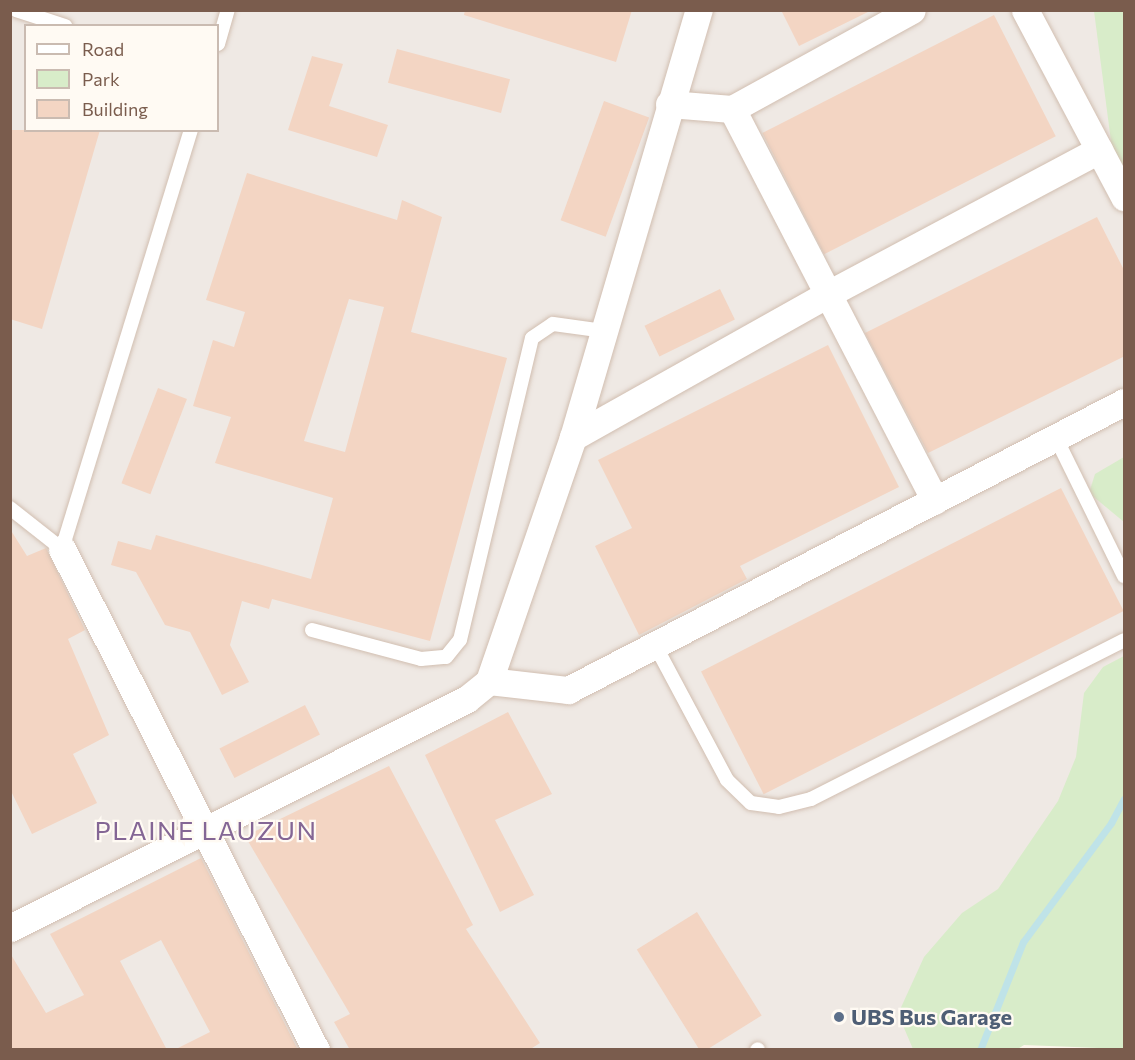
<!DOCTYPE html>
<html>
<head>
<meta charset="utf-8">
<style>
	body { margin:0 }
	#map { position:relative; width:1135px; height:1060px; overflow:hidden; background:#fdf6ec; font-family:Commissioner,sans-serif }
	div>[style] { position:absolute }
	.industrial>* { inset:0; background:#efe9e4 }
	.green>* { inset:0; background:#d8ecc9 }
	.stream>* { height:7px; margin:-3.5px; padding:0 3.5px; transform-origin:3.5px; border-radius:3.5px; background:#bfe3e8 }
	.building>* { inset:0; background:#f3d5c3; transform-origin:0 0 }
	.roads { filter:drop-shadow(0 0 2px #d1beb0) drop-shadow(0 0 2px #d1beb0) }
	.lane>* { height:14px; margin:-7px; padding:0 7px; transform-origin:7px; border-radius:7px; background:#fff }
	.street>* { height:27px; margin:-13.5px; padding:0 13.5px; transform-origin:13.5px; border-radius:13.5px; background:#fff }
	.dots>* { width:16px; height:16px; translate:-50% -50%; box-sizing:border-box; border:3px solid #fffaf3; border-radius:50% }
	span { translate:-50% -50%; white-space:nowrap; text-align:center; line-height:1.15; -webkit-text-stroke:4.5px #fffaf3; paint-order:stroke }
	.service-label { font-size:22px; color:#4e5e75; font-weight:700 }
	.left { translate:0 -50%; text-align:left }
	.quarter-label { font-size:26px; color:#846695; letter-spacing:1.5px }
	.frame { position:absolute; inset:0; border:12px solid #7a5c4d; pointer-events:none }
	.legend { position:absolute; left:24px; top:24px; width:195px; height:108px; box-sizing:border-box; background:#fffaf3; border:2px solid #cabbb1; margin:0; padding:8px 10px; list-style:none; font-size:18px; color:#7a5c4d }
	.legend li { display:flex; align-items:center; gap:12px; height:30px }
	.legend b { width:30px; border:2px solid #cabbb1 }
</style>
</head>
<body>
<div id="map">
	<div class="industrial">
		<div style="clip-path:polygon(evenodd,11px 11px,1102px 11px,1124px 84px,1124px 693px,1000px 1049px,11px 1049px,11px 11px,26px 26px,218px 26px,218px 130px,26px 130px,26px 26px)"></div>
	</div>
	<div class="green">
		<div style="clip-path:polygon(1094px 11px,1124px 11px,1124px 175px,1112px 149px)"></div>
		<div style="clip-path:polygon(1124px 457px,1124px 522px,1089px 493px,1095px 474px)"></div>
		<div style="clip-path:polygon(1124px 656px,1124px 1049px,1024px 1045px,1016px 1050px,913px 1049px,898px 1014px,924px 957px,962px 913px,998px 889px,1058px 801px,1076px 757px,1084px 693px,1103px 667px)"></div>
	</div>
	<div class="stream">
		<div style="left:980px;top:1050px;width:116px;rotate:-68.3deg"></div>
		<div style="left:1023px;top:942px;width:148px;rotate:-53.5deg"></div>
		<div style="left:1111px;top:823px;width:27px;rotate:-62deg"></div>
	</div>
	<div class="building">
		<div style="clip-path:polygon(465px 10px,632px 10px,616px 62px,464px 15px)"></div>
		<div style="clip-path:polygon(781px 10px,872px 10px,799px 46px)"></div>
		<div style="left:994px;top:15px;width:136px;height:260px;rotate:63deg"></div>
		<div style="left:397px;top:49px;width:117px;height:35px;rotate:15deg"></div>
		<div style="clip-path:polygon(312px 56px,343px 64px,329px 106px,388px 125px,377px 157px,288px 130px)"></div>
		<div style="left:604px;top:101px;width:48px;height:127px;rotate:20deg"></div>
		<div style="clip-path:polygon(10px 130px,100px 130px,42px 329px,10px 319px)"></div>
		<div style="clip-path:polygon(evenodd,247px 173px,397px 220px,402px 200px,442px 217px,411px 332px,507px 358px,430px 641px,272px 599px,269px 609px,242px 601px,230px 645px,249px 682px,222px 695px,190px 632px,165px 625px,136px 572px,111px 565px,118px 541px,151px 550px,156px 535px,311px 579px,333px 498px,215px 463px,231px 417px,193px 406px,213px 340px,234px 347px,245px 312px,206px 300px,247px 173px,349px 299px,384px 307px,345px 452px,304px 441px,349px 299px)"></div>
		<div style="clip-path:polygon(1097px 217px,1125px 272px,1125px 356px,928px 453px,865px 333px)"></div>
		<div style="left:720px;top:289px;width:34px;height:84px;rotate:64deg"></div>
		<div style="clip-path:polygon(828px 345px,899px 487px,740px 566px,747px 579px,639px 635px,595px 546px,632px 528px,598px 460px)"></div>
		<div style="left:158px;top:388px;width:31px;height:102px;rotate:21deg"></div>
		<div style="left:1061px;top:488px;width:138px;height:404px;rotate:63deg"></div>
		<div style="clip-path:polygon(10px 529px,27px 556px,46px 548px,85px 630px,68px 639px,109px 735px,73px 754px,97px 803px,32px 834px,10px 789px)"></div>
		<div style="left:305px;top:705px;width:33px;height:96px;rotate:63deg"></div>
		<div style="clip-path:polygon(508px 712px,552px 794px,495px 820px,534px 895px,500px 912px,425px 755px)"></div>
		<div style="clip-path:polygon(389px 766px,473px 925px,466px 929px,540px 1043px,529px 1050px,350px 1050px,334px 1022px,350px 1014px,245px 836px)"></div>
		<div style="clip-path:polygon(201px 858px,298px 1050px,174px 1050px,210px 1032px,161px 940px,120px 961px,167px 1050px,10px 1050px,10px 953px,46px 1013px,84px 995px,50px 934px)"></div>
		<div style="left:697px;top:912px;width:122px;height:71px;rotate:58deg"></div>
	</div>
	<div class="roads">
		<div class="lane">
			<div style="left:16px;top:10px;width:52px;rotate:18.1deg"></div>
			<div style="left:218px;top:44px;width:35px;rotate:-74deg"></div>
			<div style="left:1056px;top:438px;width:154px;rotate:63.8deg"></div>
			<div style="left:10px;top:508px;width:66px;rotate:38.3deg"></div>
			<div style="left:62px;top:549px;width:438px;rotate:-72.9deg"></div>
			<div style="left:312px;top:630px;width:113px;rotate:14.9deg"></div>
			<div style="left:421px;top:659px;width:25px;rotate:-5deg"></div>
			<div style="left:446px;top:657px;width:22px;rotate:-51deg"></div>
			<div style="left:460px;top:640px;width:310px;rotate:-76.6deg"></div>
			<div style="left:532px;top:338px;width:25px;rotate:-34deg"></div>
			<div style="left:553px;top:324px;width:51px;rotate:7.8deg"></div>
			<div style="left:655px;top:645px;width:153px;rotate:61.9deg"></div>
			<div style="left:727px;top:780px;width:33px;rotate:44deg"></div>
			<div style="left:751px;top:803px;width:28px;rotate:8deg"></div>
			<div style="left:779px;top:807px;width:33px;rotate:-14deg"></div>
			<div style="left:811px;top:799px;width:351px;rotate:-26.9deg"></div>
			<div style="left:757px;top:1050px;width:1px;rotate:-45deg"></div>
		</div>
		<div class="street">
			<div style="left:1025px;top:10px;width:212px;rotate:62.1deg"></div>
			<div style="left:669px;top:104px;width:63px;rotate:4.5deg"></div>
			<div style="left:732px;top:109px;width:205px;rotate:-28.8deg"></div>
			<div style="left:732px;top:109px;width:441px;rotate:62.6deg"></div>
			<div style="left:573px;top:437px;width:292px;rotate:-29.3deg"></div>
			<div style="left:828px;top:294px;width:307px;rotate:-28deg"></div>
			<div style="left:62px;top:549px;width:562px;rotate:63.12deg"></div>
			<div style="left:489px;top:681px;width:80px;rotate:6.5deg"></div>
			<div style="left:568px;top:690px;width:626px;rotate:-27.38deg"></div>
			<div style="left:10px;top:928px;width:511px;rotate:-26.62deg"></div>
			<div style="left:467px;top:699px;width:28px;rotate:-39deg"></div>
			<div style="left:489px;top:681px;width:258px;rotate:-71deg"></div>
			<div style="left:573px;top:437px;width:445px;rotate:-73.6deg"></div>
		</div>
	</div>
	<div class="dots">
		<div style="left:839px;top:1017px;background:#5c6f8a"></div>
	</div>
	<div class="service-label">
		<span class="left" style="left:851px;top:1017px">UBS Bus Garage</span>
	</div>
	<div class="quarter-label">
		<span style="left:206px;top:830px">PLAINE LAUZUN</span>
	</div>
	<div class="frame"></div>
	<ul class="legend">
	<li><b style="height:8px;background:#fff"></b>Road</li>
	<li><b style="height:16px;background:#d8ecc9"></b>Park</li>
	<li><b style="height:16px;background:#f3d5c3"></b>Building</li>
	</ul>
</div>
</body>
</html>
